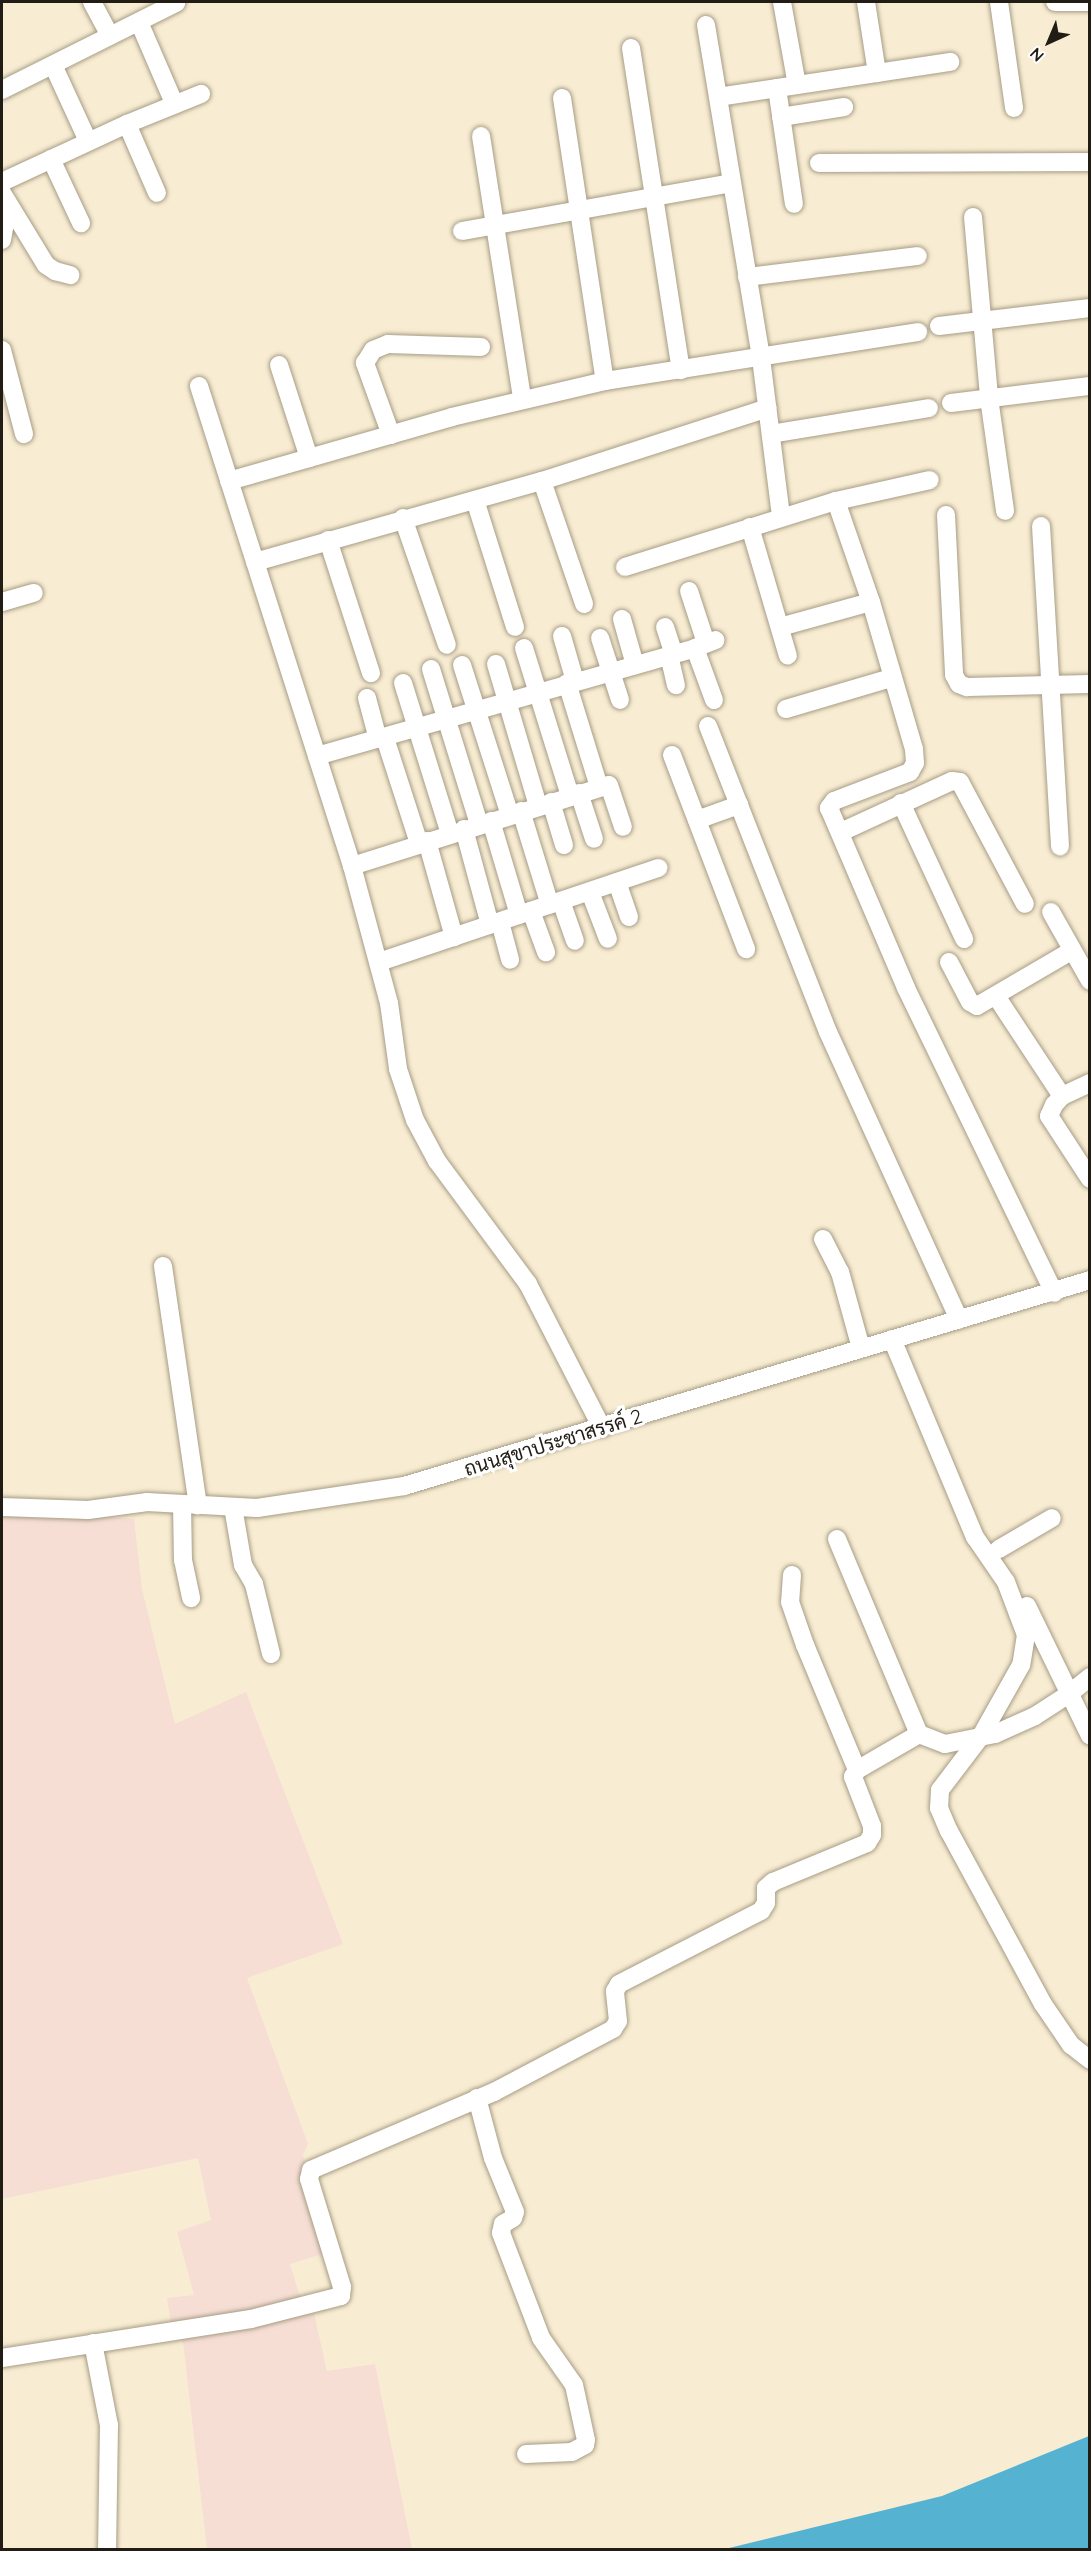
<!DOCTYPE html>
<html>
<head>
<meta charset="utf-8">
<style>
	body { margin:0 }
	#map { position:relative; width:1091px; height:2551px; overflow:hidden; background:#f8edd3; font-family:Quicksand,Sarabun,sans-serif }
	div>[style] { position:absolute }
	.industrial>* { inset:0; background:#f6ded4 }
	.water>* { inset:0; background:#56b2d1 }
	.roads { filter:drop-shadow(0 0 2px #a79c85) drop-shadow(0 0 2px #a79c85) }
	.minor>* { height:18px; margin:-9px; padding:0 9px; transform-origin:9px; border-radius:9px; background:#fff }
	span { translate:-50% -50%; white-space:nowrap; text-align:center; line-height:1.15; -webkit-text-stroke:6px #fff; paint-order:stroke }
	.street-label { font-size:20px; color:#211d14 }
	.frame { position:absolute; inset:0; border:3px solid #211d14; pointer-events:none }
	.north { position:absolute; left:1019px; top:12px; width:60px; height:60px; -webkit-text-stroke:4px #fff; paint-order:stroke; rotate:224deg; font-size:16px; font-weight:700; line-height:24px; text-align:center; color:#211d14 }
	.north::after { content:''; display:block; margin:auto; width:21px; height:27px; background:#211d14; clip-path:polygon(50% 0,100% 100%,50% 72%,0 100%) }
</style>
</head>
<body>
<div id="map">
	<div class="industrial">
		<div style="clip-path:polygon(2px 1510px,134px 1519px,142px 1589px,175px 1724px,246px 1692px,343px 1944px,247px 1978px,308px 2144px,303px 2155px,329px 2252px,290px 2264px,301px 2300px,311px 2300px,327px 2371px,375px 2364px,412px 2549px,207px 2549px,183px 2342px,172px 2330px,167px 2298px,194px 2295px,177px 2232px,211px 2220px,198px 2158px,2px 2199px)"></div>
	</div>
	<div class="water">
		<div style="clip-path:polygon(1089px 2436px,1089px 2549px,725px 2549px,942px 2496px)"></div>
	</div>
	<div class="roads">
		<div class="minor">
			<div style="left:92px;top:2px;width:38px;rotate:62deg"></div>
			<div style="left:782px;top:2px;width:84px;rotate:79.8deg"></div>
			<div style="left:866px;top:2px;width:72px;rotate:81.2deg"></div>
			<div style="left:999px;top:2px;width:107px;rotate:81.9deg"></div>
			<div style="left:1055px;top:2px;width:35px"></div>
			<div style="left:139px;top:22px;width:90px;rotate:66.6deg"></div>
			<div style="left:706px;top:25px;width:338px;rotate:80.6deg"></div>
			<div style="left:761px;top:358px;width:160px;rotate:82.8deg"></div>
			<div style="left:631px;top:48px;width:326px;rotate:81.2deg"></div>
			<div style="left:53px;top:65px;width:84px;rotate:65.3deg"></div>
			<div style="left:777px;top:88px;width:117px;rotate:81.7deg"></div>
			<div style="left:2px;top:90px;width:195px;rotate:-26.6deg"></div>
			<div style="left:718px;top:97px;width:235px;rotate:-8.6deg"></div>
			<div style="left:562px;top:98px;width:286px;rotate:81.4deg"></div>
			<div style="left:781px;top:117px;width:64px;rotate:-9deg"></div>
			<div style="left:127px;top:124px;width:75px;rotate:66.5deg"></div>
			<div style="left:481px;top:136px;width:266px;rotate:81.1deg"></div>
			<div style="left:51px;top:159px;width:71px;rotate:64.9deg"></div>
			<div style="left:819px;top:163px;width:271px;rotate:-0.2deg"></div>
			<div style="left:2px;top:182px;width:138px;rotate:-24.9deg"></div>
			<div style="left:127px;top:124px;width:80px;rotate:-22.1deg"></div>
			<div style="left:2px;top:193px;width:84px;rotate:58.6deg"></div>
			<div style="left:46px;top:265px;width:11px;rotate:34deg"></div>
			<div style="left:55px;top:271px;width:16px;rotate:15deg"></div>
			<div style="left:973px;top:217px;width:182px;rotate:84.9deg"></div>
			<div style="left:989px;top:398px;width:114px;rotate:81.9deg"></div>
			<div style="left:462px;top:231px;width:273px;rotate:-10.1deg"></div>
			<div style="left:2px;top:240px;width:36px;rotate:-80deg"></div>
			<div style="left:747px;top:277px;width:172px;rotate:-7deg"></div>
			<div style="left:939px;top:326px;width:152px;rotate:-6.8deg"></div>
			<div style="left:2px;top:350px;width:87px;rotate:75.3deg"></div>
			<div style="left:279px;top:365px;width:98px;rotate:72.1deg"></div>
			<div style="left:199px;top:386px;width:504px;rotate:72.32deg"></div>
			<div style="left:352px;top:866px;width:142px;rotate:74.9deg"></div>
			<div style="left:389px;top:1003px;width:67px;rotate:82.2deg"></div>
			<div style="left:398px;top:1069px;width:54px;rotate:71.6deg"></div>
			<div style="left:415px;top:1120px;width:47px;rotate:61.8deg"></div>
			<div style="left:437px;top:1161px;width:153px;rotate:53.5deg"></div>
			<div style="left:528px;top:1284px;width:162px;rotate:62.8deg"></div>
			<div style="left:951px;top:403px;width:140px;rotate:-7deg"></div>
			<div style="left:771px;top:434px;width:160px;rotate:-9.3deg"></div>
			<div style="left:391px;top:435px;width:77px;rotate:-109.9deg"></div>
			<div style="left:365px;top:363px;width:15px;rotate:-58deg"></div>
			<div style="left:373px;top:350px;width:16px;rotate:-22deg"></div>
			<div style="left:388px;top:344px;width:93px;rotate:1.8deg"></div>
			<div style="left:229px;top:481px;width:232px;rotate:-16deg"></div>
			<div style="left:452px;top:417px;width:157px;rotate:-13.2deg"></div>
			<div style="left:605px;top:381px;width:317px;rotate:-8.9deg"></div>
			<div style="left:542px;top:481px;width:130px;rotate:71.1deg"></div>
			<div style="left:475px;top:500px;width:133px;rotate:72.5deg"></div>
			<div style="left:836px;top:501px;width:107px;rotate:70.9deg"></div>
			<div style="left:871px;top:602px;width:153px;rotate:73.7deg"></div>
			<div style="left:914px;top:749px;width:14px;rotate:86deg"></div>
			<div style="left:915px;top:763px;width:10px;rotate:119deg"></div>
			<div style="left:910px;top:772px;width:81px;rotate:159.1deg"></div>
			<div style="left:834px;top:801px;width:9px;rotate:126deg"></div>
			<div style="left:829px;top:808px;width:196px;rotate:66.8deg"></div>
			<div style="left:906px;top:988px;width:339px;rotate:64.1deg"></div>
			<div style="left:946px;top:515px;width:160px;rotate:87.1deg"></div>
			<div style="left:954px;top:675px;width:10px;rotate:61deg"></div>
			<div style="left:959px;top:684px;width:9px;rotate:21deg"></div>
			<div style="left:967px;top:687px;width:123px;rotate:-1.4deg"></div>
			<div style="left:403px;top:518px;width:134px;rotate:70.9deg"></div>
			<div style="left:1041px;top:526px;width:321px;rotate:86.6deg"></div>
			<div style="left:750px;top:527px;width:134px;rotate:73.6deg"></div>
			<div style="left:328px;top:540px;width:140px;rotate:72.1deg"></div>
			<div style="left:255px;top:562px;width:298px;rotate:-15.8deg"></div>
			<div style="left:542px;top:481px;width:237px;rotate:-17.9deg"></div>
			<div style="left:625px;top:567px;width:221px;rotate:-17.4deg"></div>
			<div style="left:836px;top:501px;width:96px;rotate:-12.6deg"></div>
			<div style="left:689px;top:591px;width:55px;rotate:71.9deg"></div>
			<div style="left:2px;top:602px;width:33px;rotate:-16deg"></div>
			<div style="left:622px;top:619px;width:48px;rotate:74.2deg"></div>
			<div style="left:665px;top:627px;width:28px;rotate:72deg"></div>
			<div style="left:780px;top:627px;width:94px;rotate:-15.4deg"></div>
			<div style="left:562px;top:636px;width:47px;rotate:73.9deg"></div>
			<div style="left:600px;top:638px;width:65px;rotate:72.1deg"></div>
			<div style="left:524px;top:648px;width:155px;rotate:72.7deg"></div>
			<div style="left:669px;top:655px;width:31px;rotate:77deg"></div>
			<div style="left:496px;top:664px;width:148px;rotate:73.5deg"></div>
			<div style="left:462px;top:665px;width:157px;rotate:72.3deg"></div>
			<div style="left:431px;top:669px;width:162px;rotate:72.8deg"></div>
			<div style="left:403px;top:683px;width:158px;rotate:72.7deg"></div>
			<div style="left:567px;top:683px;width:109px;rotate:72.9deg"></div>
			<div style="left:367px;top:698px;width:42px;rotate:75deg"></div>
			<div style="left:714px;top:700px;width:55px;rotate:-110.1deg"></div>
			<div style="left:695px;top:648px;width:22px;rotate:-21deg"></div>
			<div style="left:786px;top:709px;width:109px;rotate:-16.4deg"></div>
			<div style="left:708px;top:726px;width:329px;rotate:68.6deg"></div>
			<div style="left:828px;top:1032px;width:316px;rotate:65.5deg"></div>
			<div style="left:385px;top:738px;width:110px;rotate:72.1deg"></div>
			<div style="left:672px;top:755px;width:208px;rotate:69.1deg"></div>
			<div style="left:317px;top:756px;width:393px;rotate:-15.9deg"></div>
			<div style="left:579px;top:793px;width:48px;rotate:71.9deg"></div>
			<div style="left:551px;top:802px;width:45px;rotate:73.2deg"></div>
			<div style="left:901px;top:803px;width:150px;rotate:65.1deg"></div>
			<div style="left:521px;top:811px;width:98px;rotate:72.9deg"></div>
			<div style="left:697px;top:820px;width:45px;rotate:-19.7deg"></div>
			<div style="left:491px;top:821px;width:98px;rotate:73.4deg"></div>
			<div style="left:464px;top:829px;width:99px;rotate:74.8deg"></div>
			<div style="left:841px;top:832px;width:122px;rotate:-24.7deg"></div>
			<div style="left:952px;top:781px;width:8px;rotate:7deg"></div>
			<div style="left:960px;top:782px;width:138px;rotate:62deg"></div>
			<div style="left:427px;top:841px;width:100px;rotate:74.3deg"></div>
			<div style="left:352px;top:866px;width:269px;rotate:-17.5deg"></div>
			<div style="left:609px;top:785px;width:44px;rotate:71.6deg"></div>
			<div style="left:617px;top:882px;width:37px;rotate:71deg"></div>
			<div style="left:590px;top:892px;width:50px;rotate:69deg"></div>
			<div style="left:561px;top:901px;width:42px;rotate:70.7deg"></div>
			<div style="left:531px;top:911px;width:44px;rotate:69.9deg"></div>
			<div style="left:1051px;top:912px;width:79px;rotate:60.5deg"></div>
			<div style="left:500px;top:922px;width:39px;rotate:75deg"></div>
			<div style="left:379px;top:962px;width:295px;rotate:-18.6deg"></div>
			<div style="left:949px;top:962px;width:45px;rotate:62.3deg"></div>
			<div style="left:970px;top:1002px;width:8px;rotate:30deg"></div>
			<div style="left:977px;top:1006px;width:109px;rotate:-30.3deg"></div>
			<div style="left:996px;top:996px;width:120px;rotate:56.6deg"></div>
			<div style="left:1090px;top:1083px;width:31px;rotate:155deg"></div>
			<div style="left:1062px;top:1096px;width:12px;rotate:132deg"></div>
			<div style="left:1054px;top:1105px;width:12px;rotate:114deg"></div>
			<div style="left:1049px;top:1116px;width:75px;rotate:56.9deg"></div>
			<div style="left:823px;top:1239px;width:37px;rotate:63deg"></div>
			<div style="left:840px;top:1272px;width:79px;rotate:74.6deg"></div>
			<div style="left:163px;top:1266px;width:242px;rotate:81.7deg"></div>
			<div style="left:892px;top:1339px;width:215px;rotate:67.3deg"></div>
			<div style="left:975px;top:1537px;width:55px;rotate:55.4deg"></div>
			<div style="left:1006px;top:1582px;width:57px;rotate:69.3deg"></div>
			<div style="left:1026px;top:1635px;width:30px;rotate:99deg"></div>
			<div style="left:1021px;top:1665px;width:81px;rotate:119.4deg"></div>
			<div style="left:981px;top:1736px;width:68px;rotate:127.2deg"></div>
			<div style="left:940px;top:1790px;width:18px;rotate:93deg"></div>
			<div style="left:939px;top:1808px;width:25px;rotate:67deg"></div>
			<div style="left:949px;top:1831px;width:197px;rotate:61.5deg"></div>
			<div style="left:1043px;top:2004px;width:50px;rotate:55.7deg"></div>
			<div style="left:1071px;top:2045px;width:24px;rotate:38deg"></div>
			<div style="left:182px;top:1504px;width:56px;rotate:89deg"></div>
			<div style="left:183px;top:1560px;width:39px;rotate:78deg"></div>
			<div style="left:2px;top:1507px;width:86px;rotate:2deg"></div>
			<div style="left:88px;top:1510px;width:60px;rotate:-7.7deg"></div>
			<div style="left:147px;top:1502px;width:110px;rotate:3.1deg"></div>
			<div style="left:257px;top:1508px;width:149px;rotate:-8.5deg"></div>
			<div style="left:404px;top:1486px;width:716px;rotate:-16.71deg"></div>
			<div style="left:233px;top:1507px;width:59px;rotate:80.2deg"></div>
			<div style="left:243px;top:1565px;width:22px;rotate:60deg"></div>
			<div style="left:254px;top:1584px;width:72px;rotate:76.3deg"></div>
			<div style="left:837px;top:1539px;width:212px;rotate:67.2deg"></div>
			<div style="left:919px;top:1734px;width:28px;rotate:21deg"></div>
			<div style="left:945px;top:1744px;width:51px;rotate:-11.3deg"></div>
			<div style="left:995px;top:1734px;width:44px;rotate:-24.2deg"></div>
			<div style="left:1035px;top:1716px;width:40px;rotate:-32.9deg"></div>
			<div style="left:1069px;top:1694px;width:27px;rotate:-39deg"></div>
			<div style="left:999px;top:1549px;width:61px;rotate:-30.3deg"></div>
			<div style="left:792px;top:1575px;width:27px;rotate:94deg"></div>
			<div style="left:790px;top:1602px;width:46px;rotate:70.8deg"></div>
			<div style="left:805px;top:1645px;width:135px;rotate:67.4deg"></div>
			<div style="left:1027px;top:1606px;width:144px;rotate:64.1deg"></div>
			<div style="left:477px;top:2098px;width:62px;rotate:75.1deg"></div>
			<div style="left:493px;top:2158px;width:58px;rotate:67.8deg"></div>
			<div style="left:515px;top:2212px;width:6px;rotate:108deg"></div>
			<div style="left:513px;top:2218px;width:12px;rotate:149deg"></div>
			<div style="left:503px;top:2224px;width:9px;rotate:103deg"></div>
			<div style="left:501px;top:2233px;width:112px;rotate:69.1deg"></div>
			<div style="left:541px;top:2338px;width:57px;rotate:54.9deg"></div>
			<div style="left:574px;top:2385px;width:56px;rotate:77.7deg"></div>
			<div style="left:586px;top:2440px;width:5px;rotate:101deg"></div>
			<div style="left:585px;top:2445px;width:15px;rotate:152deg"></div>
			<div style="left:572px;top:2452px;width:46px;rotate:177.5deg"></div>
			<div style="left:93px;top:2343px;width:84px;rotate:79deg"></div>
			<div style="left:109px;top:2425px;width:125px;rotate:90.9deg"></div>
			<div style="left:2px;top:2358px;width:252px;rotate:-8.9deg"></div>
			<div style="left:251px;top:2319px;width:93px;rotate:-14.3deg"></div>
			<div style="left:341px;top:2296px;width:9px;rotate:-84deg"></div>
			<div style="left:342px;top:2287px;width:113px;rotate:-107deg"></div>
			<div style="left:309px;top:2179px;width:9px;rotate:-77deg"></div>
			<div style="left:311px;top:2170px;width:199px;rotate:-23.1deg"></div>
			<div style="left:494px;top:2092px;width:135px;rotate:-27.9deg"></div>
			<div style="left:613px;top:2029px;width:9px;rotate:-58deg"></div>
			<div style="left:618px;top:2021px;width:30px;rotate:-96deg"></div>
			<div style="left:615px;top:1991px;width:8px;rotate:-60deg"></div>
			<div style="left:619px;top:1984px;width:160px;rotate:-27.2deg"></div>
			<div style="left:761px;top:1911px;width:9px;rotate:-58deg"></div>
			<div style="left:766px;top:1903px;width:15px;rotate:-90deg"></div>
			<div style="left:766px;top:1888px;width:9px;rotate:-41deg"></div>
			<div style="left:773px;top:1882px;width:102px;rotate:-22.5deg"></div>
			<div style="left:867px;top:1843px;width:9px;rotate:-58deg"></div>
			<div style="left:872px;top:1835px;width:9px;rotate:-90deg"></div>
			<div style="left:872px;top:1826px;width:53px;rotate:-111.2deg"></div>
			<div style="left:853px;top:1777px;width:8px;rotate:-60deg"></div>
			<div style="left:857px;top:1770px;width:72px;rotate:-30.1deg"></div>
		</div>
	</div>
	<div class="street-label">
		<span style="left:553px;top:1442px;rotate:-17deg">ถนนสุขาประชาสรรค์ 2</span>
	</div>
	<div class="frame"></div>
	<div class="north">N</div>
</div>
</body>
</html>
